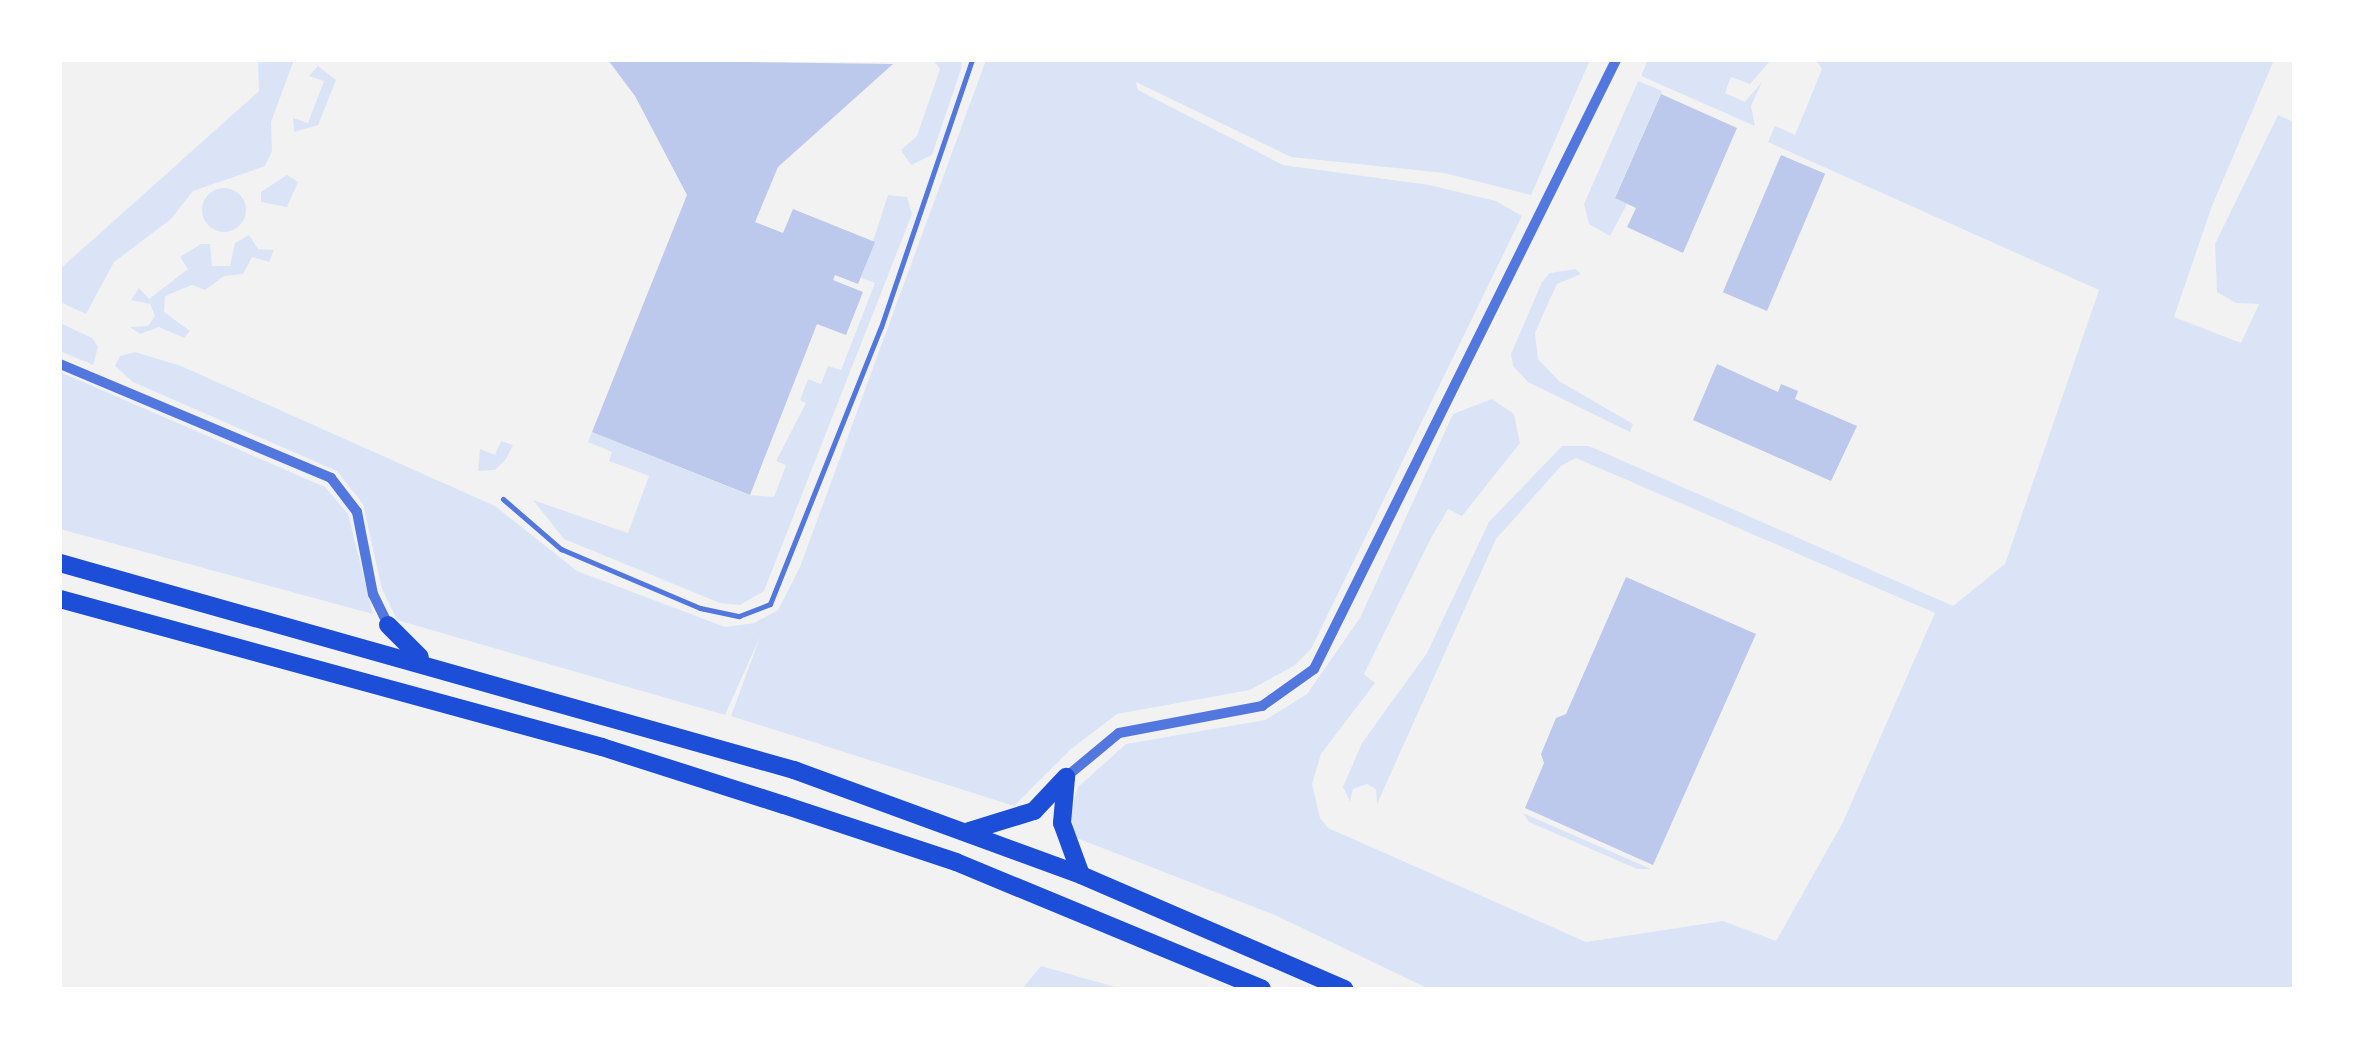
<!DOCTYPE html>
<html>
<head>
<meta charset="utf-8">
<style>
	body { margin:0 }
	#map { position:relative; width:2354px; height:1049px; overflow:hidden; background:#f2f2f2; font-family:"Sofia Sans Condensed",sans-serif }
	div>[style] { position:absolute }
	.green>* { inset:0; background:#dbe4f7 }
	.round { border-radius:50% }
	.building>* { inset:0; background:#bdc9ec; transform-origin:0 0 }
	.service>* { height:5px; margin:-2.5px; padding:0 2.5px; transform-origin:2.5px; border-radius:2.5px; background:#5277de }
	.minor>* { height:10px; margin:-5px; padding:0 5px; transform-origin:5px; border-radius:5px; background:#5277de }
	.trunk>* { height:18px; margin:-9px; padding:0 9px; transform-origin:9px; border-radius:9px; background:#1d4ed8 }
	span { translate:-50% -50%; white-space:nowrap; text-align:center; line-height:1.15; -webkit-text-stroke:10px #fff; paint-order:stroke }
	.frame { position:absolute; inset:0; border:62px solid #fff; pointer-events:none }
</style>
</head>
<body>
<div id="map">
	<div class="green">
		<div style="clip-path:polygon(258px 60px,294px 60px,271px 122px,272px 151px,265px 166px,193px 191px,171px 219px,114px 262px,86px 314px,60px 302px,60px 269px,259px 91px)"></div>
		<div style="clip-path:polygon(933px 60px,962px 60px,961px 69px,932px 155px,911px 165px,901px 150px,917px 136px,940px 69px)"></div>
		<div style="clip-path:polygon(986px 60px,1590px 60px,1531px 195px,1444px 173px,1291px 157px,1136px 82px,1138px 90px,1283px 165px,1429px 185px,1496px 201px,1522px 216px,1311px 649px,1295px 665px,1250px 690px,1117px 714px,1071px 749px,1014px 806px,731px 716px,760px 637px,725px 715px,397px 620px,382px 589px,363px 504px,337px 471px,133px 382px,115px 366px,120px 356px,135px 352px,181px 366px,495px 506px,577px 571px,725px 627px,754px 623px,778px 610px,800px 567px)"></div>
		<div style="clip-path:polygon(1648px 60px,1771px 60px,1750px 84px,1731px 77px,1725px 93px,1745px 102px,1762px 82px,1751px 106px,1755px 126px,1641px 76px)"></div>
		<div style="clip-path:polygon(1816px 60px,2274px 60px,2212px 206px,2174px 317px,2241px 343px,2259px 304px,2236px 303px,2217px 292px,2215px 244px,2278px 115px,2294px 122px,2294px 989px,1429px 989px,1277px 916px,1074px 837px,1071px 811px,1078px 787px,1126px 744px,1265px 720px,1307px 694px,1360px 618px,1453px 414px,1492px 399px,1514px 414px,1520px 443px,1462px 516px,1448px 509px,1431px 538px,1364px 674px,1375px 683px,1321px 754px,1312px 784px,1320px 818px,1328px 828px,1586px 942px,1723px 921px,1776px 941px,1843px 822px,1935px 613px,1576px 458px,1561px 466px,1496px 539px,1377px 804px,1376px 789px,1367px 784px,1353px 789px,1350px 802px,1343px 787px,1362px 743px,1427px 653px,1489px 522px,1562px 446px,1589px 446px,1953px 606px,2005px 564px,2099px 290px,1768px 142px,1775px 126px,1795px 135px,1822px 69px)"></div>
		<div style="clip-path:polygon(318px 66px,336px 80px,318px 125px,294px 132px,293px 118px,308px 123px,324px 81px,309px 76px)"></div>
		<div style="clip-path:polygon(1638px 81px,1662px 91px,1615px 197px,1627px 204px,1610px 236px,1589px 224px,1584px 204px)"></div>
		<div style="clip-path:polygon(287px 175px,298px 182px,287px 207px,261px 202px,261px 192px)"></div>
		<div class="round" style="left:202px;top:188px;width:44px;height:44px"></div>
		<div style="clip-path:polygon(888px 195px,907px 197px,912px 214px,764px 591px,740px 605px,720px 603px,564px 539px,533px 500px,628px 533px,649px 476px,609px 461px,612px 452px,588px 442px,592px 432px,749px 495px,774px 497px,786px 465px,776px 461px,806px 403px,800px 400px,808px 379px,821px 384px,828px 366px,841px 370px,875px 283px,861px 278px)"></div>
		<div style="clip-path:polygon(249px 235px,258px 249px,274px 250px,269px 262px,252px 257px,243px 274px,224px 276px,205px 290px,192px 285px,165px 296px,164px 312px,190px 331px,184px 338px,159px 327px,140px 334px,130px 327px,148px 326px,155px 316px,150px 304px,131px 300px,139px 288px,149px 299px,188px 269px,180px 257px,201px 244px,210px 244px,212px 266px,230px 266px,235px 243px)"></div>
		<div style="clip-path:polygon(1576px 269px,1581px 274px,1557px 284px,1550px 299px,1535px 333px,1538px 359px,1559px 381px,1633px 424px,1630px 432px,1528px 382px,1513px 366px,1511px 354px,1542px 282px,1550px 273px)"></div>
		<div style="clip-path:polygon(60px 323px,92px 338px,98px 347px,93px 365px,60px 351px)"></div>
		<div style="clip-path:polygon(60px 372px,325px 487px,348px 514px,373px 614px,60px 529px)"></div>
		<div style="clip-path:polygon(501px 441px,513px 445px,506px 459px,495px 470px,478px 471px,480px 449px,495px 455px)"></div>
		<div style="clip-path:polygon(1523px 813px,1651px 869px,1637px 869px,1529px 822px)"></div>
		<div style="clip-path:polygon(1041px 966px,1122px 989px,1022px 989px)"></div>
	</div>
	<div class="building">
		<div style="clip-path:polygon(608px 60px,893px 64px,778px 167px,755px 222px,783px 233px,793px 209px,875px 242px,858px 284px,835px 275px,833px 280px,863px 292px,846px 335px,817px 324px,750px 495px,592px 432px,687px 195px,635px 96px)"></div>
		<div style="clip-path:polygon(1661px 94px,1737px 128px,1683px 253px,1627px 227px,1636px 208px,1615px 198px)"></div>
		<div style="left:1781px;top:155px;width:48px;height:149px;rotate:23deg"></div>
		<div style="clip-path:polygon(1717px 364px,1778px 392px,1781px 384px,1798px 391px,1795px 399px,1857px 426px,1831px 481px,1693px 420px)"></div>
		<div style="clip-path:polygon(1626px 577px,1756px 634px,1653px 865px,1525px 808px,1544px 763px,1541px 754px,1556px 718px,1566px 714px)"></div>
	</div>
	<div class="service">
		<div style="left:503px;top:499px;width:77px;rotate:40.8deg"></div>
		<div style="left:561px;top:549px;width:151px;rotate:23deg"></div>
		<div style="left:700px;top:608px;width:40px;rotate:12deg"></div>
		<div style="left:739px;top:616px;width:33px;rotate:-21deg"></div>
		<div style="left:770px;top:604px;width:298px;rotate:-68.2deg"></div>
		<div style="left:881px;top:327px;width:282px;rotate:-71.2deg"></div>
	</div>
	<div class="minor">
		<div style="left:60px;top:364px;width:294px;rotate:22.8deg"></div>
		<div style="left:331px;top:478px;width:43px;rotate:52.6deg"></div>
		<div style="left:357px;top:512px;width:84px;rotate:79deg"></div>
		<div style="left:373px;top:594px;width:34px;rotate:64deg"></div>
		<div style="left:1066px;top:777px;width:69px;rotate:-39.7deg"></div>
		<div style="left:1119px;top:733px;width:146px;rotate:-10.7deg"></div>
		<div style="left:1262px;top:706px;width:64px;rotate:-35.4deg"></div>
		<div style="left:1314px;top:669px;width:680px;rotate:-63.62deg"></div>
	</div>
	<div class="trunk">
		<div style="left:60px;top:563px;width:763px;rotate:15.75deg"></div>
		<div style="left:794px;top:770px;width:306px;rotate:20.1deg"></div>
		<div style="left:1081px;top:875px;width:287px;rotate:23.4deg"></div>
		<div style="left:60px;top:599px;width:562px;rotate:15.27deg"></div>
		<div style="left:602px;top:747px;width:191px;rotate:17.7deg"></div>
		<div style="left:784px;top:805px;width:181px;rotate:18.3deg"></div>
		<div style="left:956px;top:862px;width:331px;rotate:22.5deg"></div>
		<div style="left:388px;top:625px;width:45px;rotate:45deg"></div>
		<div style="left:1066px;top:778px;width:45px;rotate:95.1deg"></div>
		<div style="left:1062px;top:823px;width:55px;rotate:69.9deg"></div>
		<div style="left:969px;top:831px;width:68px;rotate:-17.1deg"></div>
		<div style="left:1034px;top:811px;width:47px;rotate:-46.7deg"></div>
	</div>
	<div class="frame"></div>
</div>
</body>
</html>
